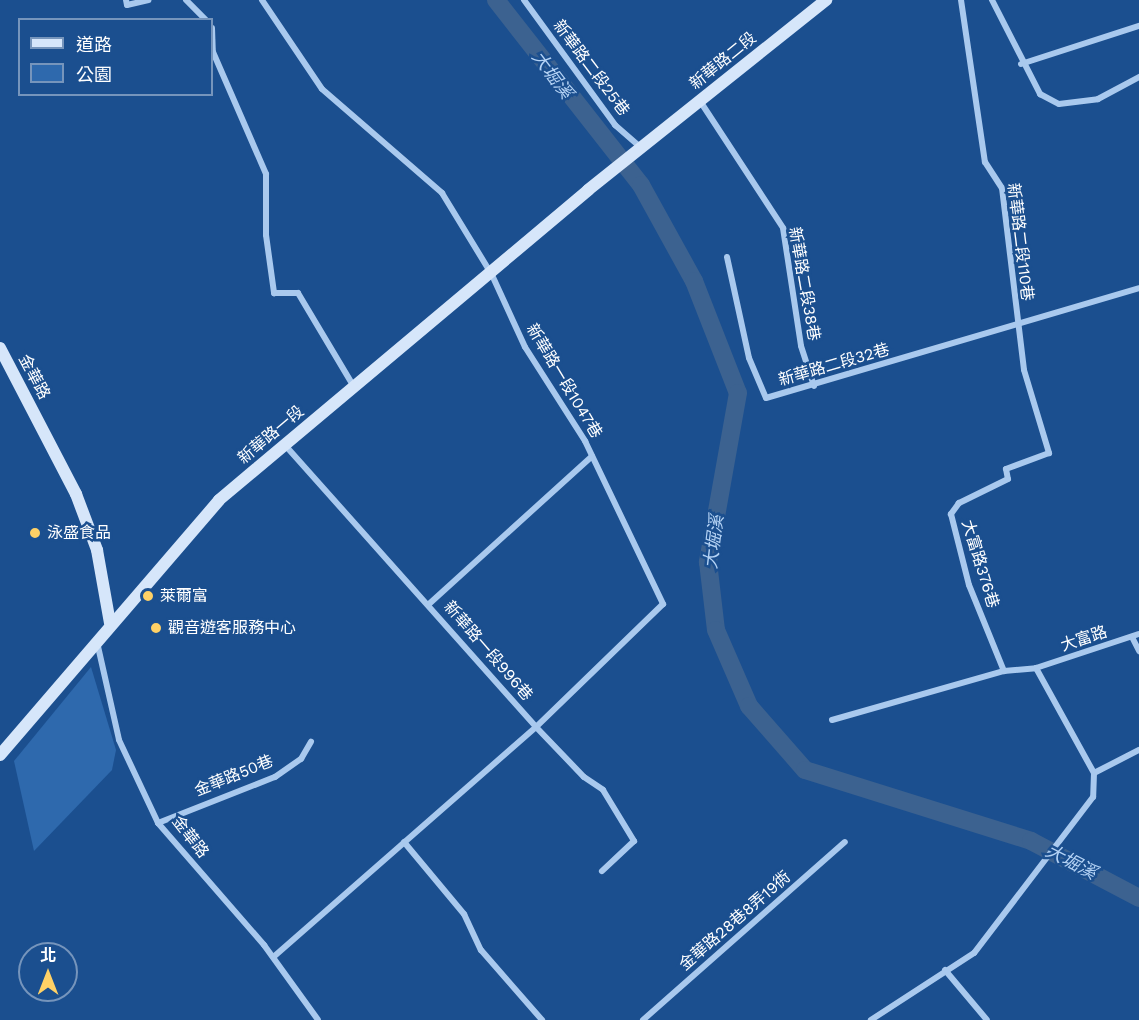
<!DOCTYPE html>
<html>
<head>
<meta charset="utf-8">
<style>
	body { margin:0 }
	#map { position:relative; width:1139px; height:1020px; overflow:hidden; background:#1b4f8f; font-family:"Work Sans","Noto Sans TC",sans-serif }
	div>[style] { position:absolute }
	.green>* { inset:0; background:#2e69ad }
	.river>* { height:18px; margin:-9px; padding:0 9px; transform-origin:9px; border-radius:9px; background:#3c6290 }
	.street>* { height:6px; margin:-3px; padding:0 3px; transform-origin:3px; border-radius:3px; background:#a9c9ee }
	.secondary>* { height:12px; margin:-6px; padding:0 6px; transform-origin:6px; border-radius:6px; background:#d6e6fa }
	.dots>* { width:16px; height:16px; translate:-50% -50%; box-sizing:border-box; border:3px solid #1b4f8f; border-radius:50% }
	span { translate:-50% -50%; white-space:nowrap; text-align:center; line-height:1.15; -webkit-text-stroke:5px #1b4f8f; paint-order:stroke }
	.street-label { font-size:16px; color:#fff }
	.poi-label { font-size:16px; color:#fff }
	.left { translate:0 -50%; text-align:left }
	.water-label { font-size:18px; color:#b5d3f5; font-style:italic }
	.legend { position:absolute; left:18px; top:18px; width:195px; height:78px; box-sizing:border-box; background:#1b4f8f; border:2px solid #7695bc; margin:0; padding:8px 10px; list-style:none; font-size:18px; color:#fff }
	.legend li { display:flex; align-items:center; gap:12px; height:30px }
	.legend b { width:30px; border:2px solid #7695bc }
	.north { position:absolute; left:18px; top:942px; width:60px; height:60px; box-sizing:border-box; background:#1b4f8f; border:2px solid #7695bc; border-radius:50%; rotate:0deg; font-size:16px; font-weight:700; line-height:24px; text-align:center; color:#fff }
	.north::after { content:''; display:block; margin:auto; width:21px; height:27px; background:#ffd166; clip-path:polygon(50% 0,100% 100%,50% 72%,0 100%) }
</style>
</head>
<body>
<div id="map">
	<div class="green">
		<div style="clip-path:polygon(91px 667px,116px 750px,112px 770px,34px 851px,14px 761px)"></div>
	</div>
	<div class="river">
		<div style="left:496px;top:0;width:235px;rotate:51.9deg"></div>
		<div style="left:641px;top:185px;width:110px;rotate:61.1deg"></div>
		<div style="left:694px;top:281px;width:120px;rotate:68.6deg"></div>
		<div style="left:738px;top:393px;width:172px;rotate:100.1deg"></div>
		<div style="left:708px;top:562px;width:68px;rotate:83.3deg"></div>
		<div style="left:716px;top:630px;width:83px;rotate:66.5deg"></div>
		<div style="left:749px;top:706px;width:85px;rotate:48.8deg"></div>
		<div style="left:805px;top:770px;width:237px;rotate:17.4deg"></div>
		<div style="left:1031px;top:841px;width:122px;rotate:27.8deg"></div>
	</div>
	<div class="street">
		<div style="left:126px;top:0;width:5px;rotate:79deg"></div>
		<div style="left:127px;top:5px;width:22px;rotate:-13deg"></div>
		<div style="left:186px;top:0;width:28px;rotate:45deg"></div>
		<div style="left:262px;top:0;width:107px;rotate:56deg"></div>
		<div style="left:322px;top:89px;width:159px;rotate:40.9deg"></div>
		<div style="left:442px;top:193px;width:96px;rotate:58.6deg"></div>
		<div style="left:492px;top:275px;width:79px;rotate:65.4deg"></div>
		<div style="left:525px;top:347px;width:112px;rotate:57.4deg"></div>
		<div style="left:585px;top:441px;width:181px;rotate:64.4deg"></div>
		<div style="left:663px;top:604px;width:177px;rotate:135.9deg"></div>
		<div style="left:536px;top:727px;width:349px;rotate:138.8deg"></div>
		<div style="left:524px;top:0;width:155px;rotate:53.9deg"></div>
		<div style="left:615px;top:125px;width:35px;rotate:41deg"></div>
		<div style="left:961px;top:0;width:164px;rotate:81.6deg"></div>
		<div style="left:985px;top:162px;width:31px;rotate:57deg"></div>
		<div style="left:1002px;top:188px;width:183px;rotate:83.1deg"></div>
		<div style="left:1024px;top:370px;width:87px;rotate:73.2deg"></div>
		<div style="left:1049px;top:453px;width:46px;rotate:159.6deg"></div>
		<div style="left:1006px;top:469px;width:10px;rotate:79deg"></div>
		<div style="left:1008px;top:479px;width:55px;rotate:153.9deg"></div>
		<div style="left:959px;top:503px;width:14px;rotate:126deg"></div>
		<div style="left:951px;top:514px;width:73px;rotate:75.8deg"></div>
		<div style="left:969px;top:585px;width:93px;rotate:67.9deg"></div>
		<div style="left:992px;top:0;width:106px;rotate:62.9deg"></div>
		<div style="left:1040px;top:94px;width:21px;rotate:28deg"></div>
		<div style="left:1059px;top:104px;width:39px;rotate:-7deg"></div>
		<div style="left:1098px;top:99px;width:47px;rotate:-28.2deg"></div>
		<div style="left:212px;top:28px;width:24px;rotate:88deg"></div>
		<div style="left:213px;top:52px;width:133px;rotate:66.5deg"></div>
		<div style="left:266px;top:174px;width:61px;rotate:90deg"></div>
		<div style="left:266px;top:235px;width:59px;rotate:82.1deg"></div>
		<div style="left:274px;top:293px;width:24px"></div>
		<div style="left:298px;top:293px;width:109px;rotate:59.2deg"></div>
		<div style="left:1021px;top:64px;width:124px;rotate:-17.9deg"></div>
		<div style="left:700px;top:101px;width:152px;rotate:56.8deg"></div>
		<div style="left:783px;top:228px;width:119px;rotate:81.3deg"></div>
		<div style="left:801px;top:346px;width:42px;rotate:72deg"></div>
		<div style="left:727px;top:257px;width:103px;rotate:77.7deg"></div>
		<div style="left:749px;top:358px;width:43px;rotate:67deg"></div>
		<div style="left:766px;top:398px;width:389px;rotate:-16.4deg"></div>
		<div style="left:284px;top:444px;width:379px;rotate:48.3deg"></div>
		<div style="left:536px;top:727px;width:69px;rotate:46.2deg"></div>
		<div style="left:584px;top:777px;width:23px;rotate:34deg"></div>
		<div style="left:603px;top:790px;width:60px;rotate:58.7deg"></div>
		<div style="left:634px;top:841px;width:44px;rotate:136.8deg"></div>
		<div style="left:429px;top:604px;width:220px;rotate:-42.2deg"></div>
		<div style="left:1132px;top:637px;width:16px;rotate:63deg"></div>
		<div style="left:97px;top:642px;width:100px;rotate:77.3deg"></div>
		<div style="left:119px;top:740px;width:92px;rotate:64.8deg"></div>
		<div style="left:158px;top:823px;width:162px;rotate:49deg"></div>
		<div style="left:264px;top:945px;width:92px;rotate:54.2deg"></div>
		<div style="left:1036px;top:668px;width:108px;rotate:-18.3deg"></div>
		<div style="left:832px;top:720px;width:179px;rotate:-15.9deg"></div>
		<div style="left:1004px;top:671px;width:32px;rotate:-5deg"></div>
		<div style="left:1036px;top:668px;width:120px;rotate:61.1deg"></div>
		<div style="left:1094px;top:773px;width:24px;rotate:92deg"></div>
		<div style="left:1093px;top:797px;width:196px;rotate:127.3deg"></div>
		<div style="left:974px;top:953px;width:123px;rotate:147deg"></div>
		<div style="left:1094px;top:773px;width:51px;rotate:-27.1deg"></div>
		<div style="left:158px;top:823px;width:126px;rotate:-21.5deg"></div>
		<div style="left:275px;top:777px;width:32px;rotate:-35deg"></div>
		<div style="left:301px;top:759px;width:20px;rotate:-60deg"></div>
		<div style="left:404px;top:842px;width:94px;rotate:50.2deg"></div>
		<div style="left:464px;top:914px;width:40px;rotate:65deg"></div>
		<div style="left:481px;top:950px;width:93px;rotate:48.9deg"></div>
		<div style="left:945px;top:970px;width:65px;rotate:50deg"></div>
		<div style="left:643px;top:1020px;width:269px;rotate:-41.4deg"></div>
	</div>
	<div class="secondary">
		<div style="left:0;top:348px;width:165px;rotate:62.5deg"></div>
		<div style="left:76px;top:494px;width:60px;rotate:69.4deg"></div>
		<div style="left:97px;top:550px;width:74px;rotate:79.9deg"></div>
		<div style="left:0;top:755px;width:336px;rotate:-49.3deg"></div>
		<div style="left:219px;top:500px;width:482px;rotate:-40deg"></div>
		<div style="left:588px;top:190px;width:305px;rotate:-38.6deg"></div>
	</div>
	<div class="dots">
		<div style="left:35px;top:533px;background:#ffd166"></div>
		<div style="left:148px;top:596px;background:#ffd166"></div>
		<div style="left:156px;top:628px;background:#ffd166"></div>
	</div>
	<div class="street-label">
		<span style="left:723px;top:61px;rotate:-39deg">新華路二段</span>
		<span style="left:591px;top:68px;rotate:53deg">新華路二段25巷</span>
		<span style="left:1020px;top:242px;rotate:83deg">新華路二段110巷</span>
		<span style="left:804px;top:284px;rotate:80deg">新華路二段38巷</span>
		<span style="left:834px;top:365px;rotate:-16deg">新華路二段32巷</span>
		<span style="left:34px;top:377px;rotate:62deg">金華路</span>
		<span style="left:564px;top:381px;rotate:59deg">新華路一段1047巷</span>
		<span style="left:271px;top:435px;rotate:-40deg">新華路一段</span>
		<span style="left:980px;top:564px;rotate:73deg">大富路376巷</span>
		<span style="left:1084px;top:639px;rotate:-18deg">大富路</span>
		<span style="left:488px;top:651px;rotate:49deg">新華路一段996巷</span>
		<span style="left:234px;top:776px;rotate:-22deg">金華路50巷</span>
		<span style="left:190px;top:837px;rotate:52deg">金華路</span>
		<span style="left:735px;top:921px;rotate:-41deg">金華路28巷8弄19衖</span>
	</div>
	<div class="poi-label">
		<span class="left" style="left:47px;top:533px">泳盛食品</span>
		<span class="left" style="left:160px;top:596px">萊爾富</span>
		<span class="left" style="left:168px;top:628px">觀音遊客服務中心</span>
	</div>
	<div class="water-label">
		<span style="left:552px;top:75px;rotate:53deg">大堀溪</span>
		<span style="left:714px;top:542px;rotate:-83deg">大堀溪</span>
		<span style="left:1071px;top:862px;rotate:27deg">大堀溪</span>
	</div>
	<ul class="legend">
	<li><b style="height:8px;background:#d6e6fa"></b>道路</li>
	<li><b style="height:16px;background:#2e69ad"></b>公園</li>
	</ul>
	<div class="north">北</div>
</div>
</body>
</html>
